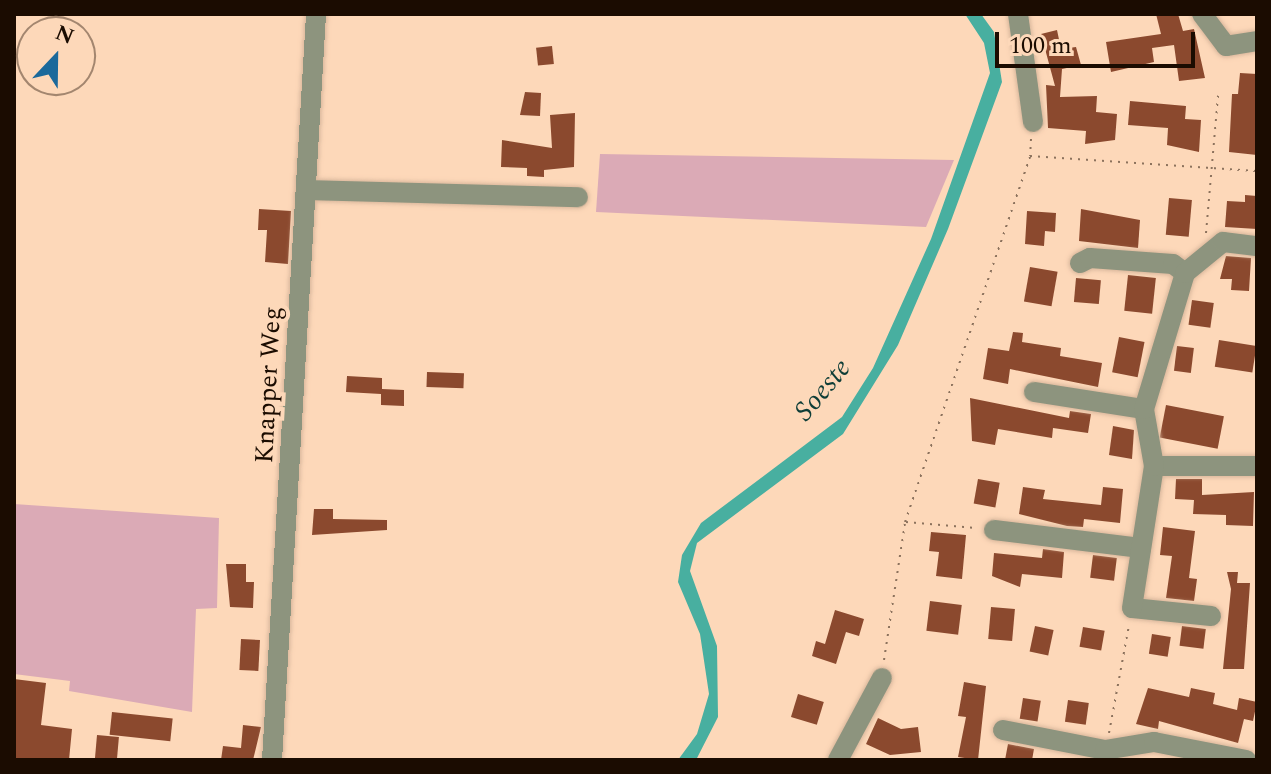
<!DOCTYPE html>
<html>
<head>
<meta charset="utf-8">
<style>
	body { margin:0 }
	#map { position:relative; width:1271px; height:774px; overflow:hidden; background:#fdd8b9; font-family:Spectral,serif }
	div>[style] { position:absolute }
	.green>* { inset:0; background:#dbaab6 }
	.water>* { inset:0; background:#48afa0 }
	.building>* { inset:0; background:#8b492e; transform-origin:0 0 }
	.path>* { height:2px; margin-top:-1px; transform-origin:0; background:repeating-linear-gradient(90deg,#8c725d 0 2px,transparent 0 8px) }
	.roads { filter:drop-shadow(0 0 2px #d9b79c) drop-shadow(0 0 2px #d9b79c) }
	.minor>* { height:20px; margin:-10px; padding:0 10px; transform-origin:10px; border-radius:10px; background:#8d947e }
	span { translate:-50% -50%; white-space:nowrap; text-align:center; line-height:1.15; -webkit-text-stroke:8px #fdd8b9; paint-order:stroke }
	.street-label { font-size:26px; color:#1b0c01 }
	.water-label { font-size:28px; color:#0e3d37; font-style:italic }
	.frame { position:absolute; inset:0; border:16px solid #1b0c01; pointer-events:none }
	.north { position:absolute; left:16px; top:16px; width:80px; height:80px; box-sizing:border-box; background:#fdd8b9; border:2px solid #a3866f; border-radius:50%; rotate:22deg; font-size:22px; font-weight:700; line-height:32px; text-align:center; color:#1b0c01 }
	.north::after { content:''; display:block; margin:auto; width:28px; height:36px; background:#1b699b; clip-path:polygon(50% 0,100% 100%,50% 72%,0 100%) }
	.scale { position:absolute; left:995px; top:32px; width:200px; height:36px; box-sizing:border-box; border:4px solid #1b0c01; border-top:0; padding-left:10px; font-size:24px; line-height:28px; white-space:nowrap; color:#1b0c01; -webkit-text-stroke:6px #fdd8b9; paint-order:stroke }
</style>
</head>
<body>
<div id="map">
	<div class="green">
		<div style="clip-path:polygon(600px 154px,954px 160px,926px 227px,596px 212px)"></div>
		<div style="clip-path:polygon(14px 504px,219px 518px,217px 608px,196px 609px,192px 712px,69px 691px,70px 681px,14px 674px)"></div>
	</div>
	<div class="water">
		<div style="clip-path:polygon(965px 14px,981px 14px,994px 32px,1002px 82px,948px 229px,898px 345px,843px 434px,697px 543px,690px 571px,717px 646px,718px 717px,696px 760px,678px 760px,697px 734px,709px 694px,700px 634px,678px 582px,682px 555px,701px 523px,842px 417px,873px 368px,931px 239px,990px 73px,984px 43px)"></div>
	</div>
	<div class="building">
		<div style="clip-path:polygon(1156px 14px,1178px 14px,1183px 31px,1194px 29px,1205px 78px,1179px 81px,1174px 45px,1152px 48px,1154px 62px,1111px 72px,1106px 42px,1161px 34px)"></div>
		<div style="clip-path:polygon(1057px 30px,1061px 49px,1076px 47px,1081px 65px,1062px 69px,1060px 97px,1097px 96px,1096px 112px,1117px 114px,1115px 140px,1085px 144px,1086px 131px,1048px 128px,1046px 85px,1055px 86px,1041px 34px)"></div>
		<div style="left:552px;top:46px;width:18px;height:16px;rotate:84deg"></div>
		<div style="clip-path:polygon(1240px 73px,1257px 74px,1257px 155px,1229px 152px,1232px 94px,1238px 94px)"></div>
		<div style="clip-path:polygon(525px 92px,541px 93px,540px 116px,520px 115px)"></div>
		<div style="clip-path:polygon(1130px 101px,1186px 106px,1185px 119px,1201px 120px,1199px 152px,1167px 145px,1168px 128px,1128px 125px)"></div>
		<div style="clip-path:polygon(575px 113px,574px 167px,544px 170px,544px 177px,527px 176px,527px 168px,501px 167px,502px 140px,552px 148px,550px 115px)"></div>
		<div style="clip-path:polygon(1245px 195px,1257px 196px,1257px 229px,1225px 227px,1227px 201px,1245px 202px)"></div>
		<div style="left:1169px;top:198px;width:23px;height:37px;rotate:5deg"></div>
		<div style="clip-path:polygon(259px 209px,291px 211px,288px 264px,265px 262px,267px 230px,258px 230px)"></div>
		<div style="clip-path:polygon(1081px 209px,1140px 220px,1138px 248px,1079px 241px)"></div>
		<div style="clip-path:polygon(1027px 211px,1056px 213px,1055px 232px,1045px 231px,1044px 246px,1025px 244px)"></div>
		<div style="clip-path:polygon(1226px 256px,1251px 258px,1249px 291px,1231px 290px,1232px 279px,1220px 279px)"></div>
		<div style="left:1030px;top:267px;width:28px;height:35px;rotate:10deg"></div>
		<div style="left:1128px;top:275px;width:28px;height:36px;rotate:6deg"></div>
		<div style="left:1076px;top:278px;width:25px;height:24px;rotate:5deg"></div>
		<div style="left:1192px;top:300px;width:22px;height:25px;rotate:8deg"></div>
		<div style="clip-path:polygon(1013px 332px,1023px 333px,1022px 342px,1061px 348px,1060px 356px,1102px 363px,1098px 387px,1010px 369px,1008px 384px,983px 379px,988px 348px,1009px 351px)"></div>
		<div style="left:1119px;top:337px;width:26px;height:36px;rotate:11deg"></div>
		<div style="left:1219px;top:340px;width:38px;height:27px;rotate:9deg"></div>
		<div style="left:1177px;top:346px;width:17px;height:25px;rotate:7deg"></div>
		<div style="left:427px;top:372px;width:37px;height:15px;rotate:2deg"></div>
		<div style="clip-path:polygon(347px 376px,382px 378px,382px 389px,404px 390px,404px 406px,381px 405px,381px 394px,346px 392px)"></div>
		<div style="clip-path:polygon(970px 398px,1069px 418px,1070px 411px,1091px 414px,1088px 433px,1053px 428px,1052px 438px,998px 429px,995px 445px,972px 441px)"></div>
		<div style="left:1166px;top:405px;width:59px;height:33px;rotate:11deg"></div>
		<div style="clip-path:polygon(1113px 426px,1134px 430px,1132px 459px,1109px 455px)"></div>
		<div style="left:978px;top:479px;width:22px;height:25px;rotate:10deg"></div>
		<div style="clip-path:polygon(1176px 479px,1202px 479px,1202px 495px,1254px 492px,1253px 526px,1226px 525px,1226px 515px,1193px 514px,1194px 500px,1175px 499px)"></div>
		<div style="clip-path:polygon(1023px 487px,1045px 490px,1043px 499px,1101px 505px,1103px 487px,1123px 489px,1120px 523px,1084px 519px,1083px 527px,1067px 526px,1019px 514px)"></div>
		<div style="clip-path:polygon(314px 509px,333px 509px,333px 519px,387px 520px,387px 530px,312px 535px)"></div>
		<div style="clip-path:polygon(1163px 527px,1195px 531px,1189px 578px,1197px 579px,1194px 601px,1166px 598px,1172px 556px,1160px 555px)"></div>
		<div style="clip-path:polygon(931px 532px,966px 535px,962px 579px,936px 576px,939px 552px,929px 551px)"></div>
		<div style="clip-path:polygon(1043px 549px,1064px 552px,1062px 578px,1022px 574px,1020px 587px,992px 576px,994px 553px,1042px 558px)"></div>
		<div style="left:1093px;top:555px;width:24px;height:23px;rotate:7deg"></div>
		<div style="clip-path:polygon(226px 564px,246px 564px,246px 582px,254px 582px,253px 608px,230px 607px)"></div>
		<div style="clip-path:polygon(1227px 572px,1238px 572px,1237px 583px,1250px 583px,1244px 669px,1223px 669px,1231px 589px)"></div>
		<div style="left:930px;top:601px;width:32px;height:30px;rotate:7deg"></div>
		<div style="left:991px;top:607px;width:24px;height:32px;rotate:5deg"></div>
		<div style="clip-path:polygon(835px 610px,864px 619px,859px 636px,846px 632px,836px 664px,812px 656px,816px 641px,825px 644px)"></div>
		<div style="left:1035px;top:626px;width:19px;height:26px;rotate:12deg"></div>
		<div style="left:1182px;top:626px;width:24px;height:20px;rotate:7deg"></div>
		<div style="left:1083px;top:627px;width:22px;height:20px;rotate:10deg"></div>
		<div style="left:1152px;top:634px;width:19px;height:20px;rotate:9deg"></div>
		<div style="left:241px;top:639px;width:19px;height:31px;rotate:3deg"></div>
		<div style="clip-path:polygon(14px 679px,46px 683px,41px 725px,72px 729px,69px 760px,14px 760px)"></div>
		<div style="clip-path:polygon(964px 682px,986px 686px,978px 760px,958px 757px,966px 717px,958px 716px)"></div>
		<div style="clip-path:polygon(1148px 688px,1189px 697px,1191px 688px,1215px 693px,1213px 704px,1237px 710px,1239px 698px,1257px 702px,1253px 721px,1244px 719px,1238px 743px,1159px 721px,1158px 729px,1136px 724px)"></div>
		<div style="left:798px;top:694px;width:27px;height:24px;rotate:17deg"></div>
		<div style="left:1023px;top:698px;width:18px;height:21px;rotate:9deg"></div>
		<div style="left:1068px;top:700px;width:21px;height:22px;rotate:8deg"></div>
		<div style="left:112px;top:712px;width:61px;height:23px;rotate:6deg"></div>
		<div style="clip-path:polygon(878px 718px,901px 729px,918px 727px,921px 752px,890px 755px,866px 744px)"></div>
		<div style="clip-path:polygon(243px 725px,261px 727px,253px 760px,221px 760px,223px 746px,241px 748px)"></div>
		<div style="left:97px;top:735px;width:22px;height:25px;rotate:5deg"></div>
		<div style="clip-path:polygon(1008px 744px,1034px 749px,1032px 760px,1005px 760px)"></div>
	</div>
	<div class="path">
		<div style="left:1031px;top:139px;width:17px;rotate:93deg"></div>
		<div style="left:1030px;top:156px;width:227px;rotate:3.8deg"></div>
		<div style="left:1206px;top:233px;width:138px;rotate:-85deg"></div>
		<div style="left:906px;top:522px;width:70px;rotate:4.9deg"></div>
		<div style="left:884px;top:660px;width:140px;rotate:-81.3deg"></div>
		<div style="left:905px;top:522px;width:387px;rotate:-71.1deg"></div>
		<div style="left:1109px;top:733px;width:110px;rotate:-79.5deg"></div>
	</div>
	<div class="roads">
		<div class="minor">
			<div style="left:1018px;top:14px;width:109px;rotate:82.1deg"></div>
			<div style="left:1202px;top:14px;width:40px;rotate:53deg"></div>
			<div style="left:1226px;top:46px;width:31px;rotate:-9deg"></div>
			<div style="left:306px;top:190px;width:272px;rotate:1.5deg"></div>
			<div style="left:1080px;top:263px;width:11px;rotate:-27deg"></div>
			<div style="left:1090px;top:258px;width:83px;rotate:4.1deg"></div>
			<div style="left:1173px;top:264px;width:15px;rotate:37deg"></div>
			<div style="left:1034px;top:392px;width:111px;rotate:8.8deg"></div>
			<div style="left:1154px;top:466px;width:103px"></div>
			<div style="left:994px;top:530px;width:148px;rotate:7deg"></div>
			<div style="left:1211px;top:616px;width:79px;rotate:-174.2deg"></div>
			<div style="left:1132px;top:608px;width:144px;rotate:-81.2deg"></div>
			<div style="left:1154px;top:466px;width:58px;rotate:-100deg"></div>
			<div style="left:1144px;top:409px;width:142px;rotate:-73.2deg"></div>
			<div style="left:1185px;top:273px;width:49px;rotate:-39.2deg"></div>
			<div style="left:1223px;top:242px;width:34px;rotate:7deg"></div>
			<div style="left:1003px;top:730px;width:104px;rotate:11.1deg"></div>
			<div style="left:1105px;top:750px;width:50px;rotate:-9.3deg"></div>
			<div style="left:1154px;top:742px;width:94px;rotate:11.1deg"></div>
			<div style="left:272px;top:760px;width:747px;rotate:-86.62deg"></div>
			<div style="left:838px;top:760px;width:93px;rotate:-61.8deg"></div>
		</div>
	</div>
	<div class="street-label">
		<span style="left:269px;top:385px;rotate:-87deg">Knapper Weg</span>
	</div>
	<div class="water-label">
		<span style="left:823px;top:390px;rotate:-50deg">Soeste</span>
	</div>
	<div class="frame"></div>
	<div class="north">N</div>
	<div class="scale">100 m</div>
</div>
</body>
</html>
